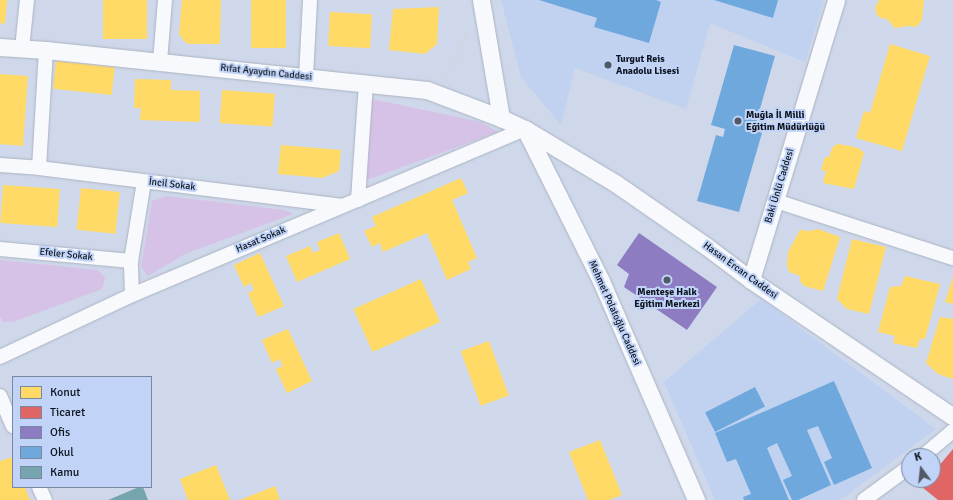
<!DOCTYPE html>
<html>
<head>
<meta charset="utf-8">
<style>
	body { margin:0 }
	#map { position:relative; width:953px; height:500px; overflow:hidden; background:#ced8ea; font-family:Signika,sans-serif }
	div>[style] { position:absolute }
	.built>* { inset:0; background:#c1d1f0 }
	.green>* { inset:0; background:#d6c2e6 }
	.homes>* { inset:0; background:#ffd966; transform-origin:0 0 }
	.shops>* { inset:0; background:#e06666 }
	.offices>* { inset:0; background:#8e7cc3 }
	.schools>* { inset:0; background:#6fa8dc; transform-origin:0 0 }
	.public>* { inset:0; background:#76a5af }
	.path>* { height:2.5px; margin-top:-1.25px; transform-origin:0; background:repeating-linear-gradient(90deg,#d1d5da 0 2px,transparent 0 5px) }
	.roads { filter:drop-shadow(0 0 1px #abb3c1) drop-shadow(0 0 1px #abb3c1) }
	.minor>* { height:14px; margin:-7px; padding:0 7px; transform-origin:7px; border-radius:7px; background:#f8f9fc }
	.tertiary>* { height:17px; margin:-8.5px; padding:0 8.5px; transform-origin:8.5px; border-radius:8.5px; background:#f8f9fc }
	.dots>* { width:11px; height:11px; translate:-50% -50%; box-sizing:border-box; border:2px solid #c1d4f7; border-radius:50% }
	span { translate:-50% -50%; white-space:nowrap; text-align:center; line-height:1.15; -webkit-text-stroke:4px #c1d4f7; paint-order:stroke }
	.poi-label { font-size:10px; color:#0d141f; font-weight:700 }
	.left { translate:0 -50%; text-align:left }
	.street-label { font-size:10px; color:#0d141f }
	.legend { position:absolute; left:12px; top:376px; width:140px; height:112px; box-sizing:border-box; background:#c1d4f7; border:1px solid #7987a1; margin:0; padding:5px 7px; list-style:none; font-size:12px; color:#0d141f }
	.legend li { display:flex; align-items:center; gap:8px; height:20px }
	.legend b { width:20px; border:1px solid #7987a1 }
	.north { position:absolute; left:901px; top:448px; width:40px; height:40px; box-sizing:border-box; background:#c1d4f7; border:1px solid #7987a1; border-radius:50%; rotate:345deg; font-size:11px; font-weight:700; line-height:16px; text-align:center; color:#0d141f }
	.north::after { content:''; display:block; margin:auto; width:14px; height:18px; background:#515966; clip-path:polygon(50% 0,100% 100%,50% 72%,0 100%) }
</style>
</head>
<body>
<div id="map">
	<div class="built">
		<div style="clip-path:polygon(501px 0,824px 0,805px 62px,710px 23px,686px 109px,575px 68px,561px 125px,521px 77px)"></div>
		<div style="clip-path:polygon(761px 299px,936px 429px,840px 500px,715px 500px,664px 382px)"></div>
	</div>
	<div class="green">
		<div style="clip-path:polygon(372px 99px,481px 122px,498px 132px,367px 180px)"></div>
		<div style="clip-path:polygon(167px 196px,285px 210px,293px 214px,185px 254px,148px 276px,141px 267px,152px 201px)"></div>
		<div style="clip-path:polygon(0 260px,98px 270px,105px 278px,102px 289px,13px 322px,3px 322px,0 317px)"></div>
	</div>
	<div class="homes">
		<div style="clip-path:polygon(0 0,7px 0,5px 24px,0 23px)"></div>
		<div style="left:103px;top:0;width:44px;height:39px"></div>
		<div style="clip-path:polygon(182px 0,221px 0,220px 44px,188px 44px,183px 40px,179px 34px)"></div>
		<div style="left:251px;top:0;width:35px;height:48px"></div>
		<div style="clip-path:polygon(879px 0,924px 0,922px 20px,916px 27px,909px 26px,895px 28px,887px 19px,881px 18px,877px 15px,875px 8px)"></div>
		<div style="clip-path:polygon(439px 7px,437px 44px,425px 54px,389px 50px,393px 9px)"></div>
		<div style="left:330px;top:12px;width:42px;height:34px;rotate:3deg"></div>
		<div style="clip-path:polygon(890px 44px,930px 56px,902px 151px,856px 138px,864px 111px,870px 113px)"></div>
		<div style="left:56px;top:61px;width:59px;height:28px;rotate:6deg"></div>
		<div style="left:0;top:74px;width:28px;height:70px;rotate:4deg"></div>
		<div style="clip-path:polygon(135px 79px,171px 80px,171px 90px,200px 91px,200px 122px,140px 120px,141px 108px,134px 108px)"></div>
		<div style="left:222px;top:90px;width:53px;height:33px;rotate:4deg"></div>
		<div style="clip-path:polygon(837px 144px,851px 146px,860px 149px,864px 153px,854px 189px,823px 183px,826px 171px,821px 170px,825px 157px,829px 157px,832px 148px)"></div>
		<div style="clip-path:polygon(281px 145px,341px 150px,339px 171px,322px 178px,278px 174px)"></div>
		<div style="clip-path:polygon(461px 178px,468px 193px,452px 200px,477px 258px,468px 262px,471px 269px,447px 280px,427px 233px,383px 252px,380px 243px,372px 247px,364px 231px,376px 226px,372px 217px)"></div>
		<div style="left:3px;top:185px;width:57px;height:38px;rotate:4deg"></div>
		<div style="left:81px;top:188px;width:39px;height:42px;rotate:6deg"></div>
		<div style="clip-path:polygon(818px 229px,840px 237px,823px 291px,804px 286px,800px 281px,800px 276px,789px 272px,787px 265px,788px 252px,800px 230px,810px 231px)"></div>
		<div style="clip-path:polygon(339px 233px,350px 259px,297px 282px,286px 256px,310px 246px,313px 253px,320px 250px,317px 242px)"></div>
		<div style="clip-path:polygon(852px 239px,886px 247px,869px 314px,847px 309px,837px 299px)"></div>
		<div style="clip-path:polygon(260px 253px,284px 306px,258px 317px,248px 293px,254px 290px,251px 283px,244px 287px,234px 265px)"></div>
		<div style="clip-path:polygon(905px 276px,940px 284px,925px 339px,920px 339px,917px 348px,893px 343px,895px 336px,878px 332px,890px 287px,901px 286px)"></div>
		<div style="clip-path:polygon(953px 277px,953px 304px,945px 302px)"></div>
		<div style="left:421px;top:279px;width:47px;height:74px;rotate:66deg"></div>
		<div style="clip-path:polygon(940px 317px,953px 319px,953px 379px,938px 374px,926px 363px)"></div>
		<div style="clip-path:polygon(288px 329px,312px 381px,287px 393px,276px 369px,283px 366px,279px 359px,272px 363px,262px 340px)"></div>
		<div style="left:489px;top:341px;width:58px;height:30px;rotate:70deg"></div>
		<div style="clip-path:polygon(600px 440px,622px 495px,609px 500px,588px 500px,569px 452px)"></div>
		<div style="clip-path:polygon(13px 457px,13px 487px,25px 487px,30px 500px,0 500px,0 461px)"></div>
		<div style="clip-path:polygon(216px 465px,230px 500px,188px 500px,180px 479px)"></div>
		<div style="clip-path:polygon(275px 486px,280px 500px,240px 500px)"></div>
	</div>
	<div class="shops">
		<div style="clip-path:polygon(953px 449px,953px 500px,938px 500px,922px 487px,927px 480px,933px 480px,933px 473px)"></div>
	</div>
	<div class="offices">
		<div style="clip-path:polygon(639px 233px,717px 287px,687px 330px,624px 287px,629px 274px,617px 265px)"></div>
	</div>
	<div class="schools">
		<div style="clip-path:polygon(539px 0,656px 0,661px 2px,649px 43px,594px 27px,597px 18px)"></div>
		<div style="clip-path:polygon(714px 0,778px 0,773px 18px)"></div>
		<div style="clip-path:polygon(734px 45px,775px 56px,754px 130px,762px 133px,739px 212px,697px 201px,716px 135px,723px 137px,725px 129px,711px 125px)"></div>
		<div style="clip-path:polygon(834px 381px,872px 468px,834px 485px,824px 462px,832px 458px,818px 426px,807px 430px,831px 485px,798px 500px,792px 500px,783px 480px,792px 476px,777px 443px,767px 448px,789px 500px,744px 500px,743px 497px,751px 494px,736px 459px,727px 462px,715px 433px)"></div>
		<div style="left:755px;top:387px;width:22px;height:56px;rotate:63deg"></div>
	</div>
	<div class="public">
		<div style="clip-path:polygon(139px 487px,143px 487px,148px 500px,108px 500px)"></div>
	</div>
	<div class="path">
		<div style="left:441px;top:78px;width:26px;rotate:-53deg"></div>
		<div style="left:457px;top:57px;width:31px;rotate:-69deg"></div>
	</div>
	<div class="roads">
		<div class="minor">
			<div style="left:22px;top:49px;width:49px;rotate:-84.2deg"></div>
			<div style="left:160px;top:62px;width:62px;rotate:-85.4deg"></div>
			<div style="left:306px;top:77px;width:77px;rotate:-87deg"></div>
			<div style="left:0;top:165px;width:39px;rotate:4deg"></div>
			<div style="left:39px;top:168px;width:306px;rotate:7.1deg"></div>
			<div style="left:39px;top:168px;width:118px;rotate:-86.6deg"></div>
			<div style="left:358px;top:200px;width:117px;rotate:-86.1deg"></div>
			<div style="left:776px;top:201px;width:186px;rotate:17.9deg"></div>
			<div style="left:0;top:249px;width:132px;rotate:5.2deg"></div>
			<div style="left:132px;top:295px;width:34px;rotate:-92deg"></div>
			<div style="left:131px;top:261px;width:80px;rotate:-80.7deg"></div>
			<div style="left:0;top:357px;width:146px;rotate:-25.2deg"></div>
			<div style="left:132px;top:295px;width:427px;rotate:-22.9deg"></div>
			<div style="left:0;top:396px;width:33px;rotate:67deg"></div>
			<div style="left:923px;top:456px;width:39px;rotate:-40deg"></div>
			<div style="left:39px;top:487px;width:14px;rotate:65deg"></div>
			<div style="left:864px;top:500px;width:56px;rotate:-36.3deg"></div>
		</div>
		<div class="tertiary">
			<div style="left:481px;top:0;width:120px;rotate:80.4deg"></div>
			<div style="left:0;top:47px;width:46px;rotate:3.7deg"></div>
			<div style="left:46px;top:50px;width:383px;rotate:6deg"></div>
			<div style="left:427px;top:90px;width:79px;rotate:20.7deg"></div>
			<div style="left:501px;top:118px;width:26px;rotate:25deg"></div>
			<div style="left:525px;top:129px;width:105px;rotate:31deg"></div>
			<div style="left:615px;top:183px;width:111px;rotate:34.7deg"></div>
			<div style="left:706px;top:246px;width:56px;rotate:37.1deg"></div>
			<div style="left:751px;top:280px;width:244px;rotate:34.1deg"></div>
			<div style="left:525px;top:129px;width:170px;rotate:63.4deg"></div>
			<div style="left:601px;top:281px;width:239px;rotate:66.5deg"></div>
			<div style="left:751px;top:280px;width:293px;rotate:-73.1deg"></div>
		</div>
	</div>
	<div class="dots">
		<div style="left:608px;top:65px;background:#515966"></div>
		<div style="left:738px;top:121px;background:#515966"></div>
		<div style="left:667px;top:280px;background:#515966"></div>
	</div>
	<div class="poi-label">
		<span class="left" style="left:616px;top:65px">Turgut Reis<br>Anadolu Lisesi</span>
		<span class="left" style="left:746px;top:121px">Muğla İl Milli<br>Eğitim Müdürlüğü</span>
		<span style="left:667px;top:298px">Menteşe Halk<br>Eğitim Merkezi</span>
	</div>
	<div class="street-label">
		<span style="left:266px;top:73px;rotate:6deg">Rıfat Ayaydın Caddesi</span>
		<span style="left:172px;top:185px;rotate:7deg">İncil Sokak</span>
		<span style="left:780px;top:186px;rotate:-73deg">Baki Ünlü Caddesi</span>
		<span style="left:261px;top:240px;rotate:-23deg">Hasat Sokak</span>
		<span style="left:66px;top:255px;rotate:6deg">Efeler Sokak</span>
		<span style="left:740px;top:271px;rotate:36deg">Hasan Ercan Caddesi</span>
		<span style="left:614px;top:313px;rotate:66deg">Mehmet Polatoğlu Caddesi</span>
	</div>
	<ul class="legend">
	<li><b style="height:11px;background:#ffd966"></b>Konut</li>
	<li><b style="height:11px;background:#e06666"></b>Ticaret</li>
	<li><b style="height:11px;background:#8e7cc3"></b>Ofis</li>
	<li><b style="height:11px;background:#6fa8dc"></b>Okul</li>
	<li><b style="height:11px;background:#76a5af"></b>Kamu</li>
	</ul>
	<div class="north">K</div>
</div>
</body>
</html>
